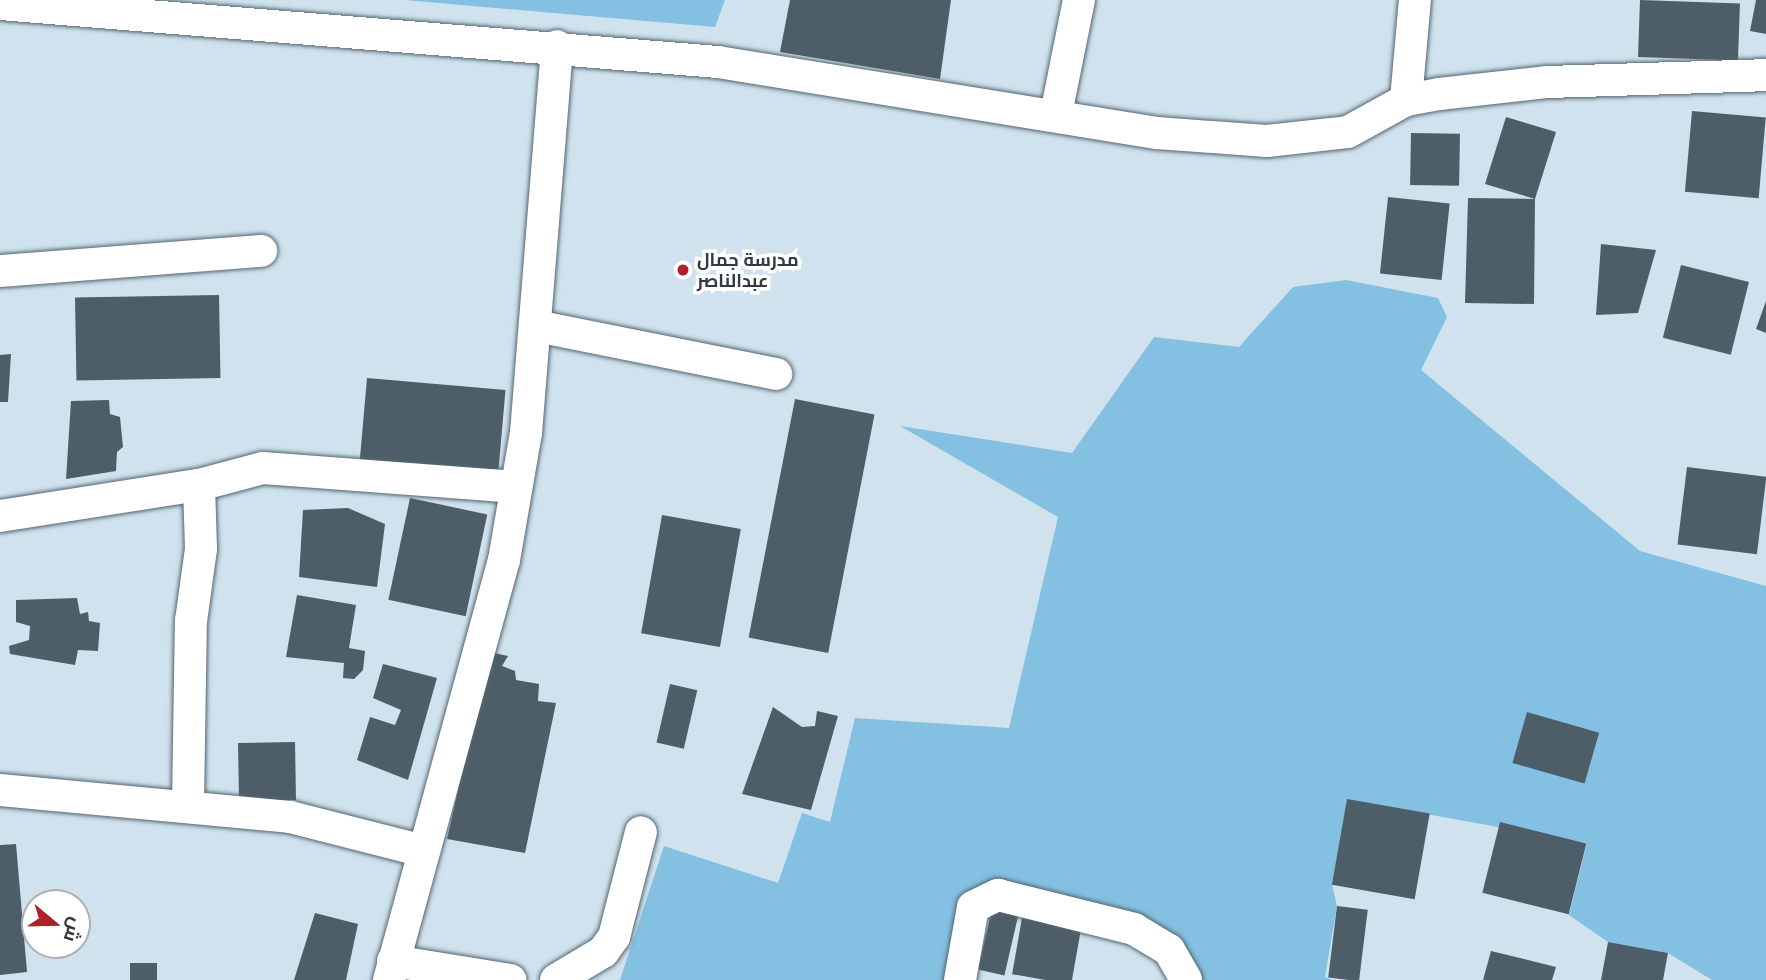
<!DOCTYPE html>
<html>
<head>
<meta charset="utf-8">
<style>
	body { margin:0 }
	#map { position:relative; width:1766px; height:980px; overflow:hidden; background:#cfe2ee; font-family:"PT Serif",Cairo,serif }
	div>[style] { position:absolute }
	.green>* { inset:0; background:#84c0e2 }
	.building>* { inset:0; background:#4d5e68; transform-origin:0 0 }
	.roads { filter:drop-shadow(0 0 2px #54656f) drop-shadow(0 0 2px #54656f) }
	.minor>* { height:32px; margin:-16px; padding:0 16px; transform-origin:16px; border-radius:16px; background:#fff }
	.dots>* { width:19px; height:19px; translate:-50% -50%; box-sizing:border-box; border:4px solid #fff; border-radius:50% }
	span { translate:-50% -50%; white-space:nowrap; text-align:center; line-height:1.15; -webkit-text-stroke:7px #fff; paint-order:stroke }
	.poi-label { font-size:18px; color:#323a3f; font-weight:700 }
	.left { translate:0 -50%; text-align:left }
	.north { position:absolute; left:21px; top:889px; width:70px; height:70px; box-sizing:border-box; background:#fff; border:2px solid #adb0b2; border-radius:50%; rotate:109deg; font-size:19px; font-weight:700; line-height:28px; text-align:center; color:#323a3f }
	.north::after { content:''; display:block; margin:auto; width:24px; height:32px; background:#b11f2b; clip-path:polygon(50% 0,100% 100%,50% 72%,0 100%) }
</style>
</head>
<body>
<div id="map">
	<div class="green">
		<div style="clip-path:polygon(405px 0,725px 0,715px 27px)"></div>
		<div style="clip-path:polygon(1346px 280px,1438px 298px,1447px 317px,1421px 370px,1640px 551px,1766px 586px,1766px 980px,1712px 980px,1668px 953px,1608px 942px,1569px 915px,1587px 843px,1348px 800px,1332px 885px,1337px 906px,1325px 977px,1332px 980px,1179px 980px,1134px 929px,979px 901px,964px 980px,620px 980px,664px 846px,778px 883px,802px 813px,830px 822px,855px 718px,1009px 728px,1058px 517px,900px 426px,1072px 453px,1154px 337px,1239px 347px,1293px 287px)"></div>
	</div>
	<div class="building">
		<div style="clip-path:polygon(790px 0,951px 0,940px 79px,780px 52px)"></div>
		<div style="left:1640px;top:0;width:100px;height:57px;rotate:2deg"></div>
		<div style="clip-path:polygon(1756px 0,1766px 0,1766px 34px,1750px 31px)"></div>
		<div style="left:1692px;top:111px;width:74px;height:81px;rotate:5deg"></div>
		<div style="clip-path:polygon(1506px 117px,1556px 132px,1535px 199px,1534px 304px,1465px 303px,1468px 198px,1535px 199px,1485px 184px)"></div>
		<div style="left:1411px;top:133px;width:49px;height:52px;rotate:1deg"></div>
		<div style="left:1388px;top:197px;width:62px;height:77px;rotate:6deg"></div>
		<div style="clip-path:polygon(1601px 244px,1656px 250px,1638px 313px,1596px 315px)"></div>
		<div style="left:1681px;top:265px;width:70px;height:75px;rotate:14deg"></div>
		<div style="left:219px;top:295px;width:83px;height:144px;rotate:89deg"></div>
		<div style="clip-path:polygon(1766px 301px,1766px 333px,1756px 329px)"></div>
		<div style="clip-path:polygon(11px 354px,8px 402px,0 402px,0 355px)"></div>
		<div style="left:367px;top:378px;width:139px;height:83px;rotate:5deg"></div>
		<div style="left:795px;top:399px;width:81px;height:243px;rotate:11deg"></div>
		<div style="clip-path:polygon(109px 400px,110px 414px,120px 417px,123px 447px,117px 452px,116px 471px,66px 479px,71px 401px)"></div>
		<div style="left:1687px;top:467px;width:80px;height:78px;rotate:7deg"></div>
		<div style="left:410px;top:498px;width:79px;height:104px;rotate:12deg"></div>
		<div style="clip-path:polygon(348px 508px,385px 524px,377px 587px,299px 577px,303px 510px)"></div>
		<div style="left:662px;top:515px;width:80px;height:120px;rotate:10deg"></div>
		<div style="clip-path:polygon(297px 595px,356px 605px,349px 648px,365px 651px,363px 670px,354px 679px,343px 678px,344px 663px,286px 657px)"></div>
		<div style="clip-path:polygon(77px 598px,80px 614px,88px 612px,89px 621px,100px 623px,98px 651px,78px 650px,75px 665px,10px 654px,9px 646px,29px 640px,30px 626px,16px 622px,16px 600px)"></div>
		<div style="clip-path:polygon(489px 652px,508px 656px,502px 666px,515px 671px,516px 680px,539px 684px,538px 701px,556px 703px,525px 853px,447px 839px)"></div>
		<div style="clip-path:polygon(383px 664px,437px 678px,408px 780px,357px 760px,370px 717px,395px 725px,401px 710px,373px 698px)"></div>
		<div style="left:670px;top:684px;width:28px;height:60px;rotate:13deg"></div>
		<div style="clip-path:polygon(773px 707px,802px 727px,815px 726px,817px 711px,838px 716px,811px 810px,742px 794px)"></div>
		<div style="left:1527px;top:712px;width:75px;height:53px;rotate:16deg"></div>
		<div style="left:295px;top:742px;width:58px;height:57px;rotate:89deg"></div>
		<div style="left:1347px;top:799px;width:84px;height:87px;rotate:10deg"></div>
		<div style="left:1500px;top:822px;width:89px;height:73px;rotate:14deg"></div>
		<div style="clip-path:polygon(16px 844px,27px 972px,0 975px,0 845px)"></div>
		<div style="left:1337px;top:906px;width:31px;height:72px;rotate:7deg"></div>
		<div style="left:992px;top:909px;width:27px;height:62px;rotate:13deg"></div>
		<div style="clip-path:polygon(315px 913px,358px 924px,346px 980px,294px 980px)"></div>
		<div style="left:1022px;top:918px;width:60px;height:57px;rotate:10deg"></div>
		<div style="clip-path:polygon(1608px 942px,1668px 953px,1663px 980px,1601px 980px)"></div>
		<div style="clip-path:polygon(1491px 951px,1556px 967px,1552px 980px,1483px 980px)"></div>
		<div style="left:130px;top:963px;width:27px;height:17px"></div>
	</div>
	<div class="roads">
		<div class="minor">
			<div style="left:0;top:4px;width:720px;rotate:4.62deg"></div>
			<div style="left:718px;top:62px;width:445px;rotate:9.2deg"></div>
			<div style="left:1157px;top:133px;width:110px;rotate:4.2deg"></div>
			<div style="left:1267px;top:141px;width:81px;rotate:-6.3deg"></div>
			<div style="left:1348px;top:132px;width:66px;rotate:-28.9deg"></div>
			<div style="left:1406px;top:100px;width:34px;rotate:-10deg"></div>
			<div style="left:1439px;top:94px;width:110px;rotate:-6.3deg"></div>
			<div style="left:1548px;top:82px;width:218px;rotate:-1.8deg"></div>
			<div style="left:1406px;top:100px;width:100px;rotate:-84.9deg"></div>
			<div style="left:1056px;top:114px;width:116px;rotate:-78.6deg"></div>
			<div style="left:0;top:271px;width:262px;rotate:-4.4deg"></div>
			<div style="left:536px;top:326px;width:245px;rotate:11.3deg"></div>
			<div style="left:0;top:516px;width:201px;rotate:-8.9deg"></div>
			<div style="left:199px;top:485px;width:66px;rotate:-14.9deg"></div>
			<div style="left:263px;top:468px;width:254px;rotate:4.3deg"></div>
			<div style="left:0;top:790px;width:291px;rotate:5.3deg"></div>
			<div style="left:290px;top:817px;width:137px;rotate:14.3deg"></div>
			<div style="left:188px;top:804px;width:183px;rotate:-89.1deg"></div>
			<div style="left:191px;top:621px;width:73px;rotate:-82.1deg"></div>
			<div style="left:201px;top:549px;width:64px;rotate:-91.8deg"></div>
			<div style="left:393px;top:961px;width:119px;rotate:9.2deg"></div>
			<div style="left:389px;top:980px;width:435px;rotate:-74.7deg"></div>
			<div style="left:504px;top:560px;width:129px;rotate:-80.2deg"></div>
			<div style="left:526px;top:433px;width:388px;rotate:-85.4deg"></div>
			<div style="left:556px;top:980px;width:55px;rotate:-30.8deg"></div>
			<div style="left:603px;top:952px;width:19px;rotate:-54deg"></div>
			<div style="left:614px;top:937px;width:108px;rotate:-75.6deg"></div>
			<div style="left:960px;top:980px;width:74px;rotate:-79.9deg"></div>
			<div style="left:973px;top:907px;width:28px;rotate:-26deg"></div>
			<div style="left:998px;top:895px;width:140px;rotate:14deg"></div>
			<div style="left:1134px;top:929px;width:41px;rotate:31deg"></div>
			<div style="left:1169px;top:950px;width:34px;rotate:60deg"></div>
		</div>
	</div>
	<div class="dots">
		<div style="left:683px;top:270px;background:#b11f2b"></div>
	</div>
	<div class="poi-label">
		<span class="left" style="left:697px;top:270px">مدرسة جمال<br>عبدالناصر</span>
	</div>
	<div class="north">ش</div>
</div>
</body>
</html>
